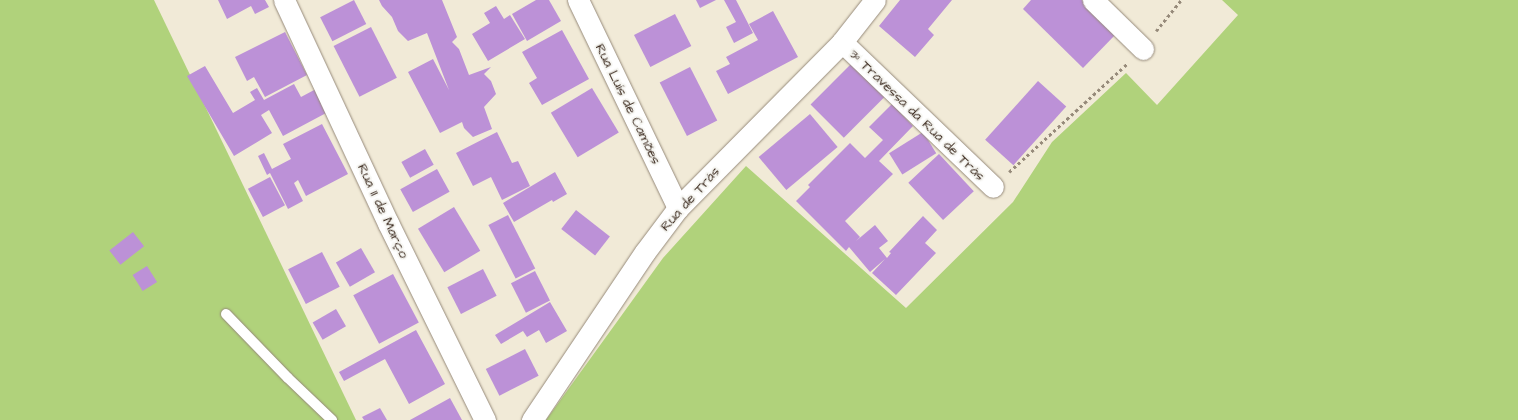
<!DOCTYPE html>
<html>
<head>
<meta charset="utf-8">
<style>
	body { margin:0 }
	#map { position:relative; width:1518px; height:420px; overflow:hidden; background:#f1ead7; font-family:"Architects Daughter",sans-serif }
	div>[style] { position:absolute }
	.green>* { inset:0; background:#b0d27b }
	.building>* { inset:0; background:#bc91d7; transform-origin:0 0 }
	.path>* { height:2.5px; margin-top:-1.25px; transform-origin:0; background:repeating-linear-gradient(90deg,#968a7a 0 3px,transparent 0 6px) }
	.roads { filter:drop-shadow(0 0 1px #968a7a) drop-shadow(0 0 1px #968a7a) }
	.lane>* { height:10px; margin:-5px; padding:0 5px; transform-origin:5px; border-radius:5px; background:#fff }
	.street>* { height:21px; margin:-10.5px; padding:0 10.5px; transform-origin:10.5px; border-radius:10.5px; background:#fff }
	span { translate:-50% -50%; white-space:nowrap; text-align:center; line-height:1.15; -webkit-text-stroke:4px #f6f6f2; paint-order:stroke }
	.street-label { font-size:14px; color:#3b2a1e }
</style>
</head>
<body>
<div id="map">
	<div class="green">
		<div style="clip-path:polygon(0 0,154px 0,356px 420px,0 420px)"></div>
		<div style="clip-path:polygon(1222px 0,1518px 0,1518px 420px,546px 420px,663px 258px,746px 166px,906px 308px,1013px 202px,1052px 142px,1126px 73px,1157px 105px,1238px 15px)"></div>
	</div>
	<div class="building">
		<div style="clip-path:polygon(218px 0,265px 0,269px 7px,255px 14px,251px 6px,227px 19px)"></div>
		<div style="left:354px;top:0;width:27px;height:38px;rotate:63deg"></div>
		<div style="clip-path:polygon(379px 0,442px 0,457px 37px,452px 42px,459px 49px,469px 75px,491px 67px,484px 74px,491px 81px,496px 94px,484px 107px,492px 129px,473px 137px,464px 128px,462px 122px,440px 133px,408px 72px,433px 59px,449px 90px,427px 33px,408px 41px,398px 31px,392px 17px,382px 6px)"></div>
		<div style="clip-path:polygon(536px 0,549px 0,561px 21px,527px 41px,512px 14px)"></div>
		<div style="clip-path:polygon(696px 0,716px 0,700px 8px)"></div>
		<div style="clip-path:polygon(724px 0,736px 0,753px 33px,734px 43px,726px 27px,736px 22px)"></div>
		<div style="clip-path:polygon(900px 0,952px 0,928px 29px,934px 35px,915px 57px,879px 26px)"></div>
		<div style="clip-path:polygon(1031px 0,1082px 0,1116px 34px,1083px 68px,1023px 9px)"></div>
		<div style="clip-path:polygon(496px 6px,504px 19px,510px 15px,525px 39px,488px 61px,472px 34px,490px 23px,484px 13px)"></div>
		<div style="clip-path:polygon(773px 11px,798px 57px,728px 94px,716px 71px,730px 64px,726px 57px,758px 40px,749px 24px)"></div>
		<div style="left:675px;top:14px;width:36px;height:46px;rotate:63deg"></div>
		<div style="left:371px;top:27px;width:57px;height:42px;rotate:63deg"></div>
		<div style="clip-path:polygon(562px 30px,589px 79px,542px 105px,529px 83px,537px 78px,522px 52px)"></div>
		<div style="clip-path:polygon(285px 32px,307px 75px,265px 97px,254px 77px,247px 81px,235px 57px)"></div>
		<div style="left:853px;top:62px;width:47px;height:60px;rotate:45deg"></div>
		<div style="clip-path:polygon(205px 66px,233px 113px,255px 100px,250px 92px,257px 88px,264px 100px,294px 84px,301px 97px,316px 89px,328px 112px,283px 136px,269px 110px,261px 115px,272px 133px,234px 156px,187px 76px)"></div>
		<div style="left:690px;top:67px;width:60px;height:34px;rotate:63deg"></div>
		<div style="left:1038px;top:81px;width:38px;height:79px;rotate:42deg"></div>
		<div style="left:592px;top:88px;width:52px;height:48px;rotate:59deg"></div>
		<div style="clip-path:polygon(892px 104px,913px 126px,879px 161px,893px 174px,845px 221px,860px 237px,856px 241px,875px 225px,888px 241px,879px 248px,887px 258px,891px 253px,889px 252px,923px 216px,937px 230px,925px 243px,936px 253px,896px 295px,872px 273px,885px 259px,870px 272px,849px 247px,846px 251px,796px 201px,810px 187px,808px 185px,850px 143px,865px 158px,883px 140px,869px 127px)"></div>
		<div style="left:810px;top:114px;width:43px;height:67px;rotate:50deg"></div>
		<div style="clip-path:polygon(322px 124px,348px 174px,306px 196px,298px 180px,294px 183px,303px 201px,288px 209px,270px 173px,267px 175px,258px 156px,264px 153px,272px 169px,291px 159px,283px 144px)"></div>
		<div style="clip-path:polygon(497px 132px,512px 163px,518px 161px,530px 186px,502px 200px,491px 177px,473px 186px,456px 153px)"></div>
		<div style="left:923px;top:132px;width:25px;height:40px;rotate:58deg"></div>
		<div style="left:425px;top:149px;width:18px;height:27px;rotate:61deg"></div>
		<div style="left:939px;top:154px;width:51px;height:42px;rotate:47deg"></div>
		<div style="left:437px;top:169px;width:26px;height:42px;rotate:61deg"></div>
		<div style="clip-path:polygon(555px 172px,567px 194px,553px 202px,552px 200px,514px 222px,503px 203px)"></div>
		<div style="left:270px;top:177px;width:32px;height:25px;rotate:62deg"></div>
		<div style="left:454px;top:207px;width:51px;height:42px;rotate:59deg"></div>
		<div style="left:576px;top:210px;width:43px;height:24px;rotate:38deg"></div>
		<div style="left:508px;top:215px;width:60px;height:22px;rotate:63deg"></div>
		<div style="left:133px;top:232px;width:18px;height:30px;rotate:52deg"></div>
		<div style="left:361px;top:248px;width:28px;height:29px;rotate:60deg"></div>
		<div style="left:322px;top:252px;width:39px;height:38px;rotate:63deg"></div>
		<div style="left:147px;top:266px;width:19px;height:17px;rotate:58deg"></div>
		<div style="left:483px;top:269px;width:30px;height:40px;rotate:63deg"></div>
		<div style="left:535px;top:271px;width:33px;height:27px;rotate:63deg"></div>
		<div style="left:393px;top:274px;width:55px;height:45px;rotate:62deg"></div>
		<div style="clip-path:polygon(550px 302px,567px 331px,546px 343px,539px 330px,527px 337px,523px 331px,501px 344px,495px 335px)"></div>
		<div style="left:336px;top:309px;width:20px;height:27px;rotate:60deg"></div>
		<div style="clip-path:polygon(416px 330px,445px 384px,409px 404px,385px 359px,344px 381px,339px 372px)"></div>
		<div style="left:525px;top:349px;width:30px;height:44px;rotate:63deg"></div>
		<div style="clip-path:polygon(450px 398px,462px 420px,410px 420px)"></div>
		<div style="clip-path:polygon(380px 408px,387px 420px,364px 420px,362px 417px)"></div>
	</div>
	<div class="path">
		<div style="left:1156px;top:31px;width:40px;rotate:-51deg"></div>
		<div style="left:1009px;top:172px;width:161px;rotate:-42.5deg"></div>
	</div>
	<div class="roads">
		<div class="lane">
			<div style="left:226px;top:314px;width:89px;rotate:45.9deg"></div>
			<div style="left:288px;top:378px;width:61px;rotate:43.7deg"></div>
		</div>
		<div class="street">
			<div style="left:284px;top:0;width:246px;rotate:65deg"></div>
			<div style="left:388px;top:223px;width:220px;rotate:63.8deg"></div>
			<div style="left:578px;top:0;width:231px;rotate:64.3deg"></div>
			<div style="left:1093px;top:0;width:70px;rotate:44.4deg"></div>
			<div style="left:842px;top:42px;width:209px;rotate:43.8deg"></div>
			<div style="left:532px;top:420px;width:202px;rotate:-56.1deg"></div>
			<div style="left:645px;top:252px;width:55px;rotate:-53.1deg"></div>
			<div style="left:678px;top:208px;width:233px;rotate:-45.3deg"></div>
			<div style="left:842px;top:42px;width:53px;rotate:-51.8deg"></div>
		</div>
	</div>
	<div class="street-label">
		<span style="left:628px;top:104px;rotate:64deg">Rua Luís de Camões</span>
		<span style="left:917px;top:115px;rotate:44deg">3ª Travessa da Rua de Trás</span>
		<span style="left:690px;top:199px;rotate:-48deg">Rua de Trás</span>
		<span style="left:383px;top:211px;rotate:65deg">Rua 11 de Março</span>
	</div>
</div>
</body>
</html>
